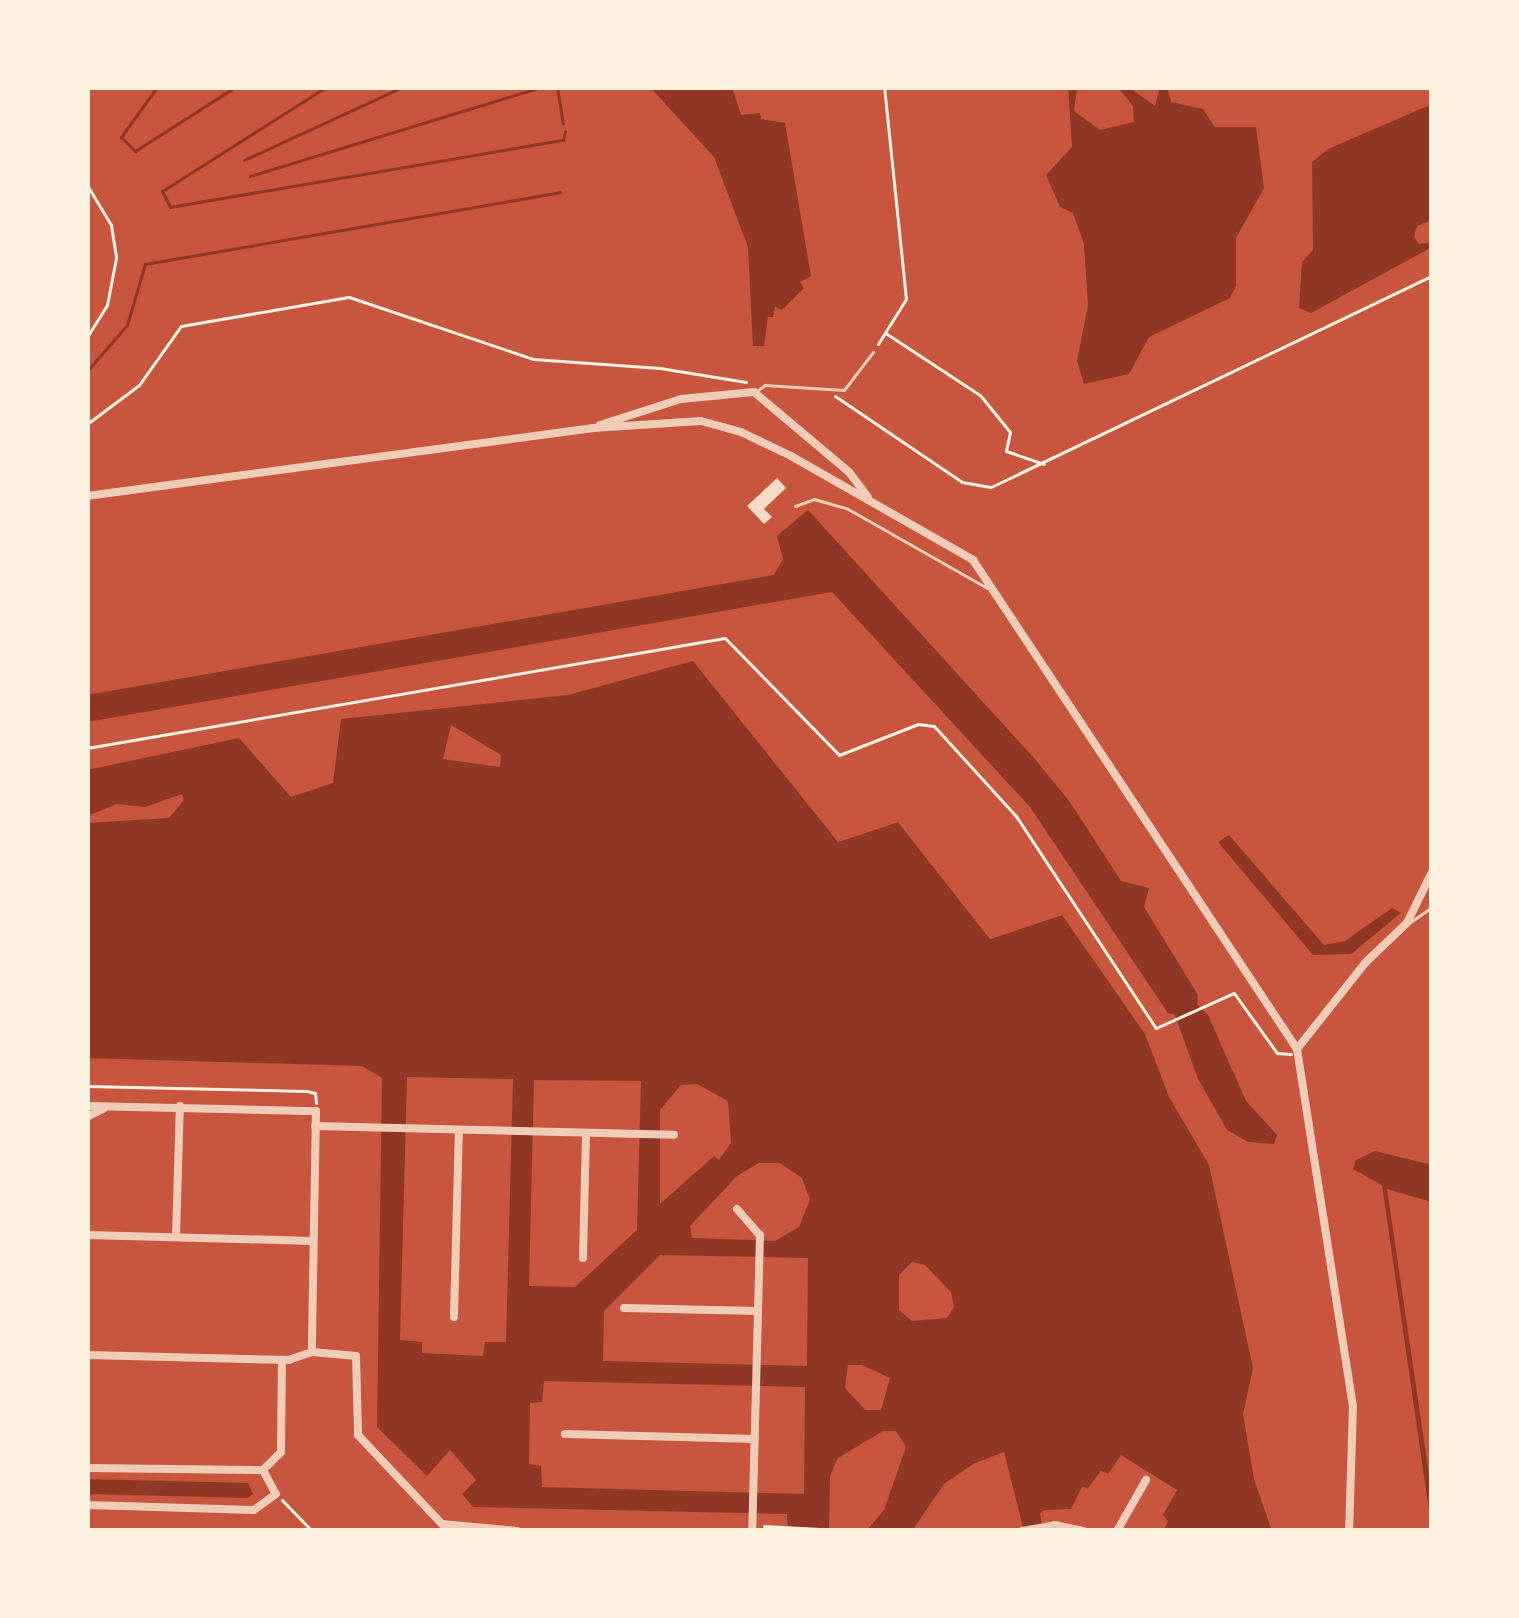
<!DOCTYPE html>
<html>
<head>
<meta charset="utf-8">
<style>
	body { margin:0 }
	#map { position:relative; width:1519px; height:1618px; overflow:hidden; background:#c8553d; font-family:"Varela Round",sans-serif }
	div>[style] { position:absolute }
	.water>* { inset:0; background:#8f3625 }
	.pier>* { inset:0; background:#c8553d }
	.stream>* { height:3px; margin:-1.5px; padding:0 1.5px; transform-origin:1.5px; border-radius:1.5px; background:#8f3625 }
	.building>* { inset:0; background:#f7dbc8 }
	.path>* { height:3px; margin:-1.5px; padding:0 1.5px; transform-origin:1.5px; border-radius:1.5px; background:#fff3e0 }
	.service>* { height:3px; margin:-1.5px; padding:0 1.5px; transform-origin:1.5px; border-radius:1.5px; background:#f1ccb7 }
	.minor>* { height:8px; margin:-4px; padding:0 4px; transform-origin:4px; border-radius:4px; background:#f1ccb7 }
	span { translate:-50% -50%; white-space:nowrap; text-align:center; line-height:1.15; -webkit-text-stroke:12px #fff3e0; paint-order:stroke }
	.frame { position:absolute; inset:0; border:90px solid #fff3e0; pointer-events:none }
</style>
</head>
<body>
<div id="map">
	<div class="water">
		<div style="clip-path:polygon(650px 87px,732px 87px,741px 115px,760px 113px,761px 119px,785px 123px,811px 276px,800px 282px,804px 288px,782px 310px,775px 307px,773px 317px,768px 317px,764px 346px,753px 346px,748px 247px,714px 157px)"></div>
		<div style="clip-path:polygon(1068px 87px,1077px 87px,1074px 111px,1100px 130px,1134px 122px,1133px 106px,1118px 87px,1128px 87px,1155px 106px,1160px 87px,1167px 87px,1171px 102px,1203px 109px,1215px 127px,1256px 127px,1264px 188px,1236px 238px,1236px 286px,1230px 298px,1149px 337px,1129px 374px,1084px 384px,1077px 361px,1088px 305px,1084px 244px,1073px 213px,1060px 207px,1046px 175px,1072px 147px)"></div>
		<div style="clip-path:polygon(1432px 104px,1432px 220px,1417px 226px,1414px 237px,1419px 244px,1432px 242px,1432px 247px,1311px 313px,1299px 308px,1302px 262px,1313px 250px,1312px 162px,1328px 149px)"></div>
		<div style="clip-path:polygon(808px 510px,1034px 758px,1070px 802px,1121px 881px,1149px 888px,1144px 907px,1198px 995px,1197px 1004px,1208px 1015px,1246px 1101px,1277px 1135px,1274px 1144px,1248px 1142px,1227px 1130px,1198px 1079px,1175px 1015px,1168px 1013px,1030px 807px,832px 592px,87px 722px,87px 695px,774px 575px,783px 559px,777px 536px)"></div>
		<div style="clip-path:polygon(evenodd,693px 661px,838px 842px,898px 822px,990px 939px,1062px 915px,1145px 1034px,1169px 1097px,1209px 1165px,1253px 1368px,1243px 1414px,1254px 1479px,1272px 1531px,1163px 1531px,1168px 1521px,1163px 1515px,1177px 1490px,1121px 1455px,1108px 1474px,1101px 1471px,1088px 1488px,1082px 1487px,1071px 1509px,1045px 1510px,1040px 1513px,1043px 1531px,1024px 1531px,1004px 1452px,973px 1464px,944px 1484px,912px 1531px,866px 1531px,884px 1510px,906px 1447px,896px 1431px,883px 1431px,838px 1458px,830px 1476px,829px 1531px,788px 1531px,787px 1514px,473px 1507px,462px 1494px,476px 1480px,450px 1450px,427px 1476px,377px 1427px,382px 1078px,362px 1066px,87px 1058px,87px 823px,169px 818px,184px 800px,182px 794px,145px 807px,117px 804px,87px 816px,87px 770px,239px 738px,291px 797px,333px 783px,341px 719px,568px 695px,693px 661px,451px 725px,501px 755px,500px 767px,443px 759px,451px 725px,693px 661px,407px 1077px,513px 1079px,506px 1342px,485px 1342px,483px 1356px,422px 1353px,422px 1342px,400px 1340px,407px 1077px,693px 661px,534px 1080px,641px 1081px,637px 1230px,575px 1287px,529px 1286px,534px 1080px,693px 661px,697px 1084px,728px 1101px,731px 1143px,719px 1160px,714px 1156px,660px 1204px,660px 1110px,681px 1085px,697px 1084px,693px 661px,759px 1163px,780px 1163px,802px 1178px,810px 1200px,799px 1227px,775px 1241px,692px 1238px,690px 1226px,737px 1176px,759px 1163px,693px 661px,660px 1255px,808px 1258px,807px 1366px,603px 1361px,604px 1311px,660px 1255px,693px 661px,912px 1262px,925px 1265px,951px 1292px,954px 1307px,947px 1318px,912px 1321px,899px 1310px,899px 1275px,912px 1262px,693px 661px,848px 1365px,862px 1365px,890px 1378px,881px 1410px,865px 1410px,845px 1388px,848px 1365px,693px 661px,544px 1381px,805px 1387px,804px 1494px,542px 1487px,541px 1466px,529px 1464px,530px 1403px,542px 1402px,544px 1381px)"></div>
		<div style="clip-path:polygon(1229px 835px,1324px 945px,1345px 941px,1392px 908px,1401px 913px,1351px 954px,1313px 955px,1218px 842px)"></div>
		<div style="clip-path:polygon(1375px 1151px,1432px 1165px,1432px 1202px,1387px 1189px,1432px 1495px,1432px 1531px,1382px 1185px,1353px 1169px,1356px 1160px)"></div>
		<div style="clip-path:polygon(87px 1479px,248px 1483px,253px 1494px,248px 1498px,87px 1494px)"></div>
	</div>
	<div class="pier">
		<div style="clip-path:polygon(695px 655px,840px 835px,901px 817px,992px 932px,1058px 910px,1062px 915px,990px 939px,898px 822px,838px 842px)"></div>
	</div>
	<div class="stream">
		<div style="left:157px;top:87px;width:62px;rotate:125.8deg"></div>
		<div style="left:121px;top:137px;width:20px;rotate:45deg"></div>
		<div style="left:135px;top:151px;width:119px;rotate:-32.6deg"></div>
		<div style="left:326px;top:87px;width:194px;rotate:147.6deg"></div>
		<div style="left:162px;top:191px;width:18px;rotate:63deg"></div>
		<div style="left:170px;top:207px;width:399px;rotate:-9.7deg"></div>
		<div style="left:563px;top:140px;width:9px;rotate:-77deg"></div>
		<div style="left:557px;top:87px;width:37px;rotate:81deg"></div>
		<div style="left:244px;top:160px;width:174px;rotate:-24.8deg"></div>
		<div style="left:250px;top:176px;width:305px;rotate:-17deg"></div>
		<div style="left:87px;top:371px;width:61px;rotate:-49deg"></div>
		<div style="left:127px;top:325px;width:64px;rotate:-73.6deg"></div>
		<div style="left:145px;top:264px;width:421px;rotate:-9.8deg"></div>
	</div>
	<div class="building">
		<div style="clip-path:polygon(777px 478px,786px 488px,764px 509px,772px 517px,764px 524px,747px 506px)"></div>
	</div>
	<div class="path">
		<div style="left:87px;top:185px;width:47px;rotate:59deg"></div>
		<div style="left:111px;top:225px;width:33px;rotate:81deg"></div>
		<div style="left:116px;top:258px;width:48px;rotate:100.8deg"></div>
		<div style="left:107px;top:305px;width:38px;rotate:122deg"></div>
		<div style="left:887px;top:334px;width:111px;rotate:33.3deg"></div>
		<div style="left:980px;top:395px;width:48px;rotate:51deg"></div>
		<div style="left:1010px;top:432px;width:19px;rotate:102deg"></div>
		<div style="left:1006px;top:451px;width:40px;rotate:18.9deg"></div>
		<div style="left:878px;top:344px;width:53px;rotate:-58.1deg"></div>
		<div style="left:906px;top:299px;width:213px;rotate:-95.9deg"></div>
		<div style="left:835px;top:396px;width:153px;rotate:34.1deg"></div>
		<div style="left:962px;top:482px;width:29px;rotate:10deg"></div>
		<div style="left:991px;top:487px;width:489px;rotate:-25.6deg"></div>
		<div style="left:87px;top:424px;width:65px;rotate:-36.9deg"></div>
		<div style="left:139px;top:385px;width:72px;rotate:-54.6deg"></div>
		<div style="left:181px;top:326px;width:170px;rotate:-9.8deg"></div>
		<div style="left:349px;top:297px;width:194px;rotate:18.6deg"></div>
		<div style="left:533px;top:359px;width:127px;rotate:4.1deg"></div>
		<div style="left:660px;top:368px;width:87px;rotate:9.2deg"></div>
		<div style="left:87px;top:748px;width:647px;rotate:-9.78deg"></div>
		<div style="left:725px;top:638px;width:163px;rotate:45.7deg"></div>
		<div style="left:839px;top:755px;width:85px;rotate:-21.4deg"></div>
		<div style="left:918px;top:724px;width:16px;rotate:7deg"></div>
		<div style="left:934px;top:726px;width:122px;rotate:47.7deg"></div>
		<div style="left:1016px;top:816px;width:254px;rotate:56.6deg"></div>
		<div style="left:1156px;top:1028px;width:85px;rotate:-24.2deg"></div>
		<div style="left:1234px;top:993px;width:74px;rotate:54.4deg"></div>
		<div style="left:1277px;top:1053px;width:14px;rotate:4deg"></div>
		<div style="left:87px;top:1086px;width:220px;rotate:1.3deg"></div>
		<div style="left:307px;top:1091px;width:8px;rotate:14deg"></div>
		<div style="left:315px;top:1093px;width:10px;rotate:84deg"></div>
		<div style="left:282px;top:1500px;width:43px;rotate:45.9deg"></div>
		<div style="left:764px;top:1526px;width:93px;rotate:3.1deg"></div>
	</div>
	<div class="service">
		<div style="left:758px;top:390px;width:9px;rotate:-36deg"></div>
		<div style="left:765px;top:385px;width:79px;rotate:3.6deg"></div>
		<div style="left:844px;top:390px;width:48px;rotate:-52.7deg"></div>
		<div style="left:795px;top:506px;width:20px;rotate:-20deg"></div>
		<div style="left:814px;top:499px;width:35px;rotate:16deg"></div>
		<div style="left:848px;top:509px;width:160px;rotate:29.6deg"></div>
		<div style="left:1409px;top:923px;width:28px;rotate:-35deg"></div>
	</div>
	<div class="minor">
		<div style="left:600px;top:425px;width:85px;rotate:-17.8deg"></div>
		<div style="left:681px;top:399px;width:73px;rotate:-5.5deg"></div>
		<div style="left:754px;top:392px;width:124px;rotate:40.1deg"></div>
		<div style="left:849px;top:472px;width:31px;rotate:53deg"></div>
		<div style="left:87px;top:496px;width:511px;rotate:-7.65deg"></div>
		<div style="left:593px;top:428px;width:108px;rotate:-3.7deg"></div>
		<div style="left:701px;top:421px;width:41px;rotate:15.4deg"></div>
		<div style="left:741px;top:432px;width:55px;rotate:25.6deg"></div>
		<div style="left:791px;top:456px;width:210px;rotate:29.7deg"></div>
		<div style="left:973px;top:560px;width:587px;rotate:56.47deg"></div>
		<div style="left:1297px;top:1049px;width:361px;rotate:81.1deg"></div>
		<div style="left:1353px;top:1406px;width:125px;rotate:91.8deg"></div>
		<div style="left:1297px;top:1049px;width:111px;rotate:-51.6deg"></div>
		<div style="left:1366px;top:962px;width:57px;rotate:-43.6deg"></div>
		<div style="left:1407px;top:923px;width:57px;rotate:-63.9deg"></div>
		<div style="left:87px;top:1106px;width:229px;rotate:1.3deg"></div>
		<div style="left:316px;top:1111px;width:241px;rotate:91deg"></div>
		<div style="left:312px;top:1352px;width:24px;rotate:161deg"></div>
		<div style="left:289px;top:1360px;width:202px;rotate:-178.6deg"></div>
		<div style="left:87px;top:1117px;width:18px;rotate:-27deg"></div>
		<div style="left:315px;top:1126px;width:359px;rotate:1.4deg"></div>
		<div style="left:737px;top:1209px;width:35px;rotate:49deg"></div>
		<div style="left:760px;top:1235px;width:296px;rotate:91.5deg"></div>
		<div style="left:87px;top:1235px;width:225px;rotate:1.5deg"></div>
		<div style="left:176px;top:1237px;width:131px;rotate:-88.3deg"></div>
		<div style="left:583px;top:1258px;width:125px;rotate:-88.6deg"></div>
		<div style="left:624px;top:1308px;width:134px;rotate:1.3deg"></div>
		<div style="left:454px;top:1317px;width:187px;rotate:-88.5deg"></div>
		<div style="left:312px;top:1352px;width:44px;rotate:5.2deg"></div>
		<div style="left:356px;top:1356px;width:79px;rotate:88.5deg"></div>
		<div style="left:358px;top:1435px;width:122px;rotate:46.7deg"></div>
		<div style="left:442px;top:1524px;width:75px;rotate:5.3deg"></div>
		<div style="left:565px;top:1434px;width:190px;rotate:1.5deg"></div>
		<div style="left:87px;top:1468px;width:176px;rotate:0.7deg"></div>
		<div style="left:263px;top:1470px;width:27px;rotate:62deg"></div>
		<div style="left:276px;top:1494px;width:27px;rotate:144deg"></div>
		<div style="left:254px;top:1510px;width:167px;rotate:-178.3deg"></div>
		<div style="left:263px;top:1470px;width:25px;rotate:-45deg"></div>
		<div style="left:281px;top:1452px;width:92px;rotate:-89.4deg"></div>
		<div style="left:1022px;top:1531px;width:34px;rotate:-10deg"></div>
		<div style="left:1055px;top:1525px;width:29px;rotate:12deg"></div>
		<div style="left:1117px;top:1531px;width:59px;rotate:-60.4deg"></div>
	</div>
	<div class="frame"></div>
</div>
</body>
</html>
